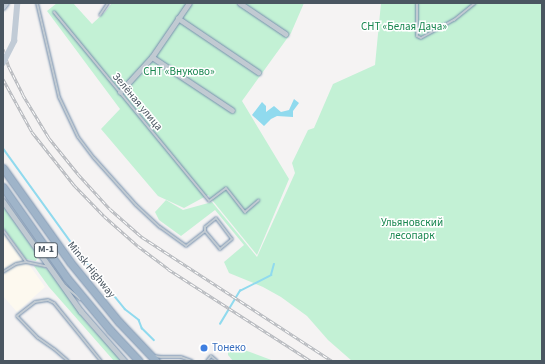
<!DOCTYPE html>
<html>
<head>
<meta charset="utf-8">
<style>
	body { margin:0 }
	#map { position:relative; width:545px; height:364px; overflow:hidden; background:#f5f3f3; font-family:"Source Sans 3",sans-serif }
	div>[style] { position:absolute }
	.commercial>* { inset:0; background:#fdf9ef }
	.green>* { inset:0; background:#c3f1d5 }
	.water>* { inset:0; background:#90daee }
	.stream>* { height:1.5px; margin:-0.75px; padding:0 0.75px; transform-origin:0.75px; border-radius:0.75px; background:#90daee }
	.roads { filter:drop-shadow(0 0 1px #7690ad) drop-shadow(0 0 1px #7690ad) }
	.service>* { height:2px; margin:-1px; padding:0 1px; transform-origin:1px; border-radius:1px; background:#c1cad2 }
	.minor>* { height:4.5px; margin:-2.25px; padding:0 2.25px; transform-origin:2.25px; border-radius:2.25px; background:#c1cad2 }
	.secondary>* { height:6px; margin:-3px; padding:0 3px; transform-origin:3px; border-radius:3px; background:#c1cbd6 }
	.trunk>* { height:7px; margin:-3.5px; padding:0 3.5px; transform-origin:3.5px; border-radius:3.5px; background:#9fb4c9 }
	.rail>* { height:3px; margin-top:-1.5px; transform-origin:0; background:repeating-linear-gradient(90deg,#fff 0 4.5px,#b5b8bd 0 9px); box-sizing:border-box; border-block:1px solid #b5b8bd }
	.secondary-bridge>* { height:6px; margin:-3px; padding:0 3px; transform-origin:3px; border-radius:3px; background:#c1cbd6 }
	.dots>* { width:11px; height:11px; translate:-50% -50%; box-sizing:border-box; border:2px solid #fff; border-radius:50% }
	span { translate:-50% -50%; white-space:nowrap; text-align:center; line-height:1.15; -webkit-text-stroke:3px #fff; paint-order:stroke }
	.shield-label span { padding:1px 3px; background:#fff; border:1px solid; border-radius:3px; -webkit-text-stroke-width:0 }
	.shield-label { font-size:10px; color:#4a5661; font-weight:700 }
	.park-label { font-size:11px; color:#17864f }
	.street-label { font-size:11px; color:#4a5661 }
	.shop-label { font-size:11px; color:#366cbe }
	.left { translate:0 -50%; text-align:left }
	.frame { position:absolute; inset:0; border:4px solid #4a5661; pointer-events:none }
</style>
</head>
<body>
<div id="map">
	<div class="commercial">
		<div style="clip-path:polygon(3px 228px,45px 287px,17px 312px,3px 296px)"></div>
	</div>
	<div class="green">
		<div style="clip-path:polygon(57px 3px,73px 3px,92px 24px,105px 12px,112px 3px,304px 3px,291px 33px,242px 101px,289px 179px,257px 255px,208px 195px,184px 208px,158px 196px,101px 129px,120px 109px,47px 11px)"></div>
		<div style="clip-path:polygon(381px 3px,542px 3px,542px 361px,352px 361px,328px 340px,307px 316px,281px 297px,263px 287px,229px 273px,224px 262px,244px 245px,215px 210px,181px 236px,159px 220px,155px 212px,166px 200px,183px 210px,212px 202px,257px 257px,295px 173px,292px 163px,308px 130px,314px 128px,333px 84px,375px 65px)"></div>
		<div style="clip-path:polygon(3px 206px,38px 256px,36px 261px,26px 259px,3px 227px)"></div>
		<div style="clip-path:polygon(34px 266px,43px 267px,48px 270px,86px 322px,122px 361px,114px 361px,49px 287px)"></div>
		<div style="clip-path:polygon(228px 345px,231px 345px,274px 361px,233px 361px,228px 355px)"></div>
	</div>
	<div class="water">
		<div style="clip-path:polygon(294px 99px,299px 103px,293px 111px,293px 117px,277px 116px,271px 119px,264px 126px,252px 115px,262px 102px,266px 106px,266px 112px,274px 106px,281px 112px,289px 110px)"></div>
	</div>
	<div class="stream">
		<div style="left:3px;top:148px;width:121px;rotate:54.1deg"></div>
		<div style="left:74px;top:246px;width:81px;rotate:51deg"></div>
		<div style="left:125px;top:309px;width:18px;rotate:38deg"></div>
		<div style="left:139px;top:320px;width:9px;rotate:69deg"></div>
		<div style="left:142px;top:328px;width:17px;rotate:45deg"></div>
		<div style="left:220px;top:324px;width:39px;rotate:-59deg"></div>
		<div style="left:240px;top:291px;width:35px;rotate:-27deg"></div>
		<div style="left:271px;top:275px;width:11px;rotate:-75deg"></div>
	</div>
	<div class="roads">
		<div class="service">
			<div style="left:37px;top:3px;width:97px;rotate:76.8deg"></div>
			<div style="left:59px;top:97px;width:44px;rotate:64.6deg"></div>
			<div style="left:78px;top:137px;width:26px;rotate:53deg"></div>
			<div style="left:94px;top:158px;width:63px;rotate:48.2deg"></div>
			<div style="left:136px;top:205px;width:33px;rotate:43deg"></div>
			<div style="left:160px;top:227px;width:32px;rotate:36deg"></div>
			<div style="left:186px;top:246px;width:24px;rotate:-38deg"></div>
			<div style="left:205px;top:231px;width:4px;rotate:-90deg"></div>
			<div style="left:205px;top:227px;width:14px;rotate:-39deg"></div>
			<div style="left:216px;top:218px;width:26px;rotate:53deg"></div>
			<div style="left:232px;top:239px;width:16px;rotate:140deg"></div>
			<div style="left:220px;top:249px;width:23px;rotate:-130deg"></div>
			<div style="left:417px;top:3px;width:33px;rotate:90deg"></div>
			<div style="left:417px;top:36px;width:4px;rotate:27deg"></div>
			<div style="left:421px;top:38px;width:38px;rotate:-29deg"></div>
			<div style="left:454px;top:20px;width:27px;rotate:-39deg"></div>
			<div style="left:54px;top:12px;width:244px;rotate:50.6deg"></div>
			<div style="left:209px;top:201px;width:21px;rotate:-37deg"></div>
			<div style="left:226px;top:188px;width:31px;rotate:52deg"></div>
			<div style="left:245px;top:212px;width:18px;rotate:-41deg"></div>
			<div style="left:100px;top:15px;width:14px;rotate:-56deg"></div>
			<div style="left:3px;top:230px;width:39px;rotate:54deg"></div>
			<div style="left:3px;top:272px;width:15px;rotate:-32deg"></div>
			<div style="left:16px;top:264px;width:10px;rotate:-11deg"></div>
			<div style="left:26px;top:262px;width:24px;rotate:12deg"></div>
			<div style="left:65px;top:286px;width:20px;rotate:41deg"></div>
			<div style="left:154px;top:356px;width:7px;rotate:8deg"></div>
			<div style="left:161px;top:357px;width:20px"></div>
			<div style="left:181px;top:357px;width:12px;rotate:20deg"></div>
			<div style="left:68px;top:361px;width:18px;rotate:-139deg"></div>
			<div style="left:54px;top:349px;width:19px;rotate:-145deg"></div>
			<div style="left:38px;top:338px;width:30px;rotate:-134deg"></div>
			<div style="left:17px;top:316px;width:23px;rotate:-38deg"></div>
			<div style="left:35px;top:302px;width:13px;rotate:-9deg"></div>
			<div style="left:48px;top:300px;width:7px;rotate:27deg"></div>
			<div style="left:54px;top:303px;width:75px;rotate:51deg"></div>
			<div style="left:207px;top:361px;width:6px;rotate:-51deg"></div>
			<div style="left:211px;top:356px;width:8px;rotate:40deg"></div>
		</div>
		<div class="minor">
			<div style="left:240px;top:3px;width:55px;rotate:34deg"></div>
			<div style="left:178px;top:18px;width:97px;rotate:34deg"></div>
			<div style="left:152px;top:57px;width:96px;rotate:33.5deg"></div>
			<div style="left:120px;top:92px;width:47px;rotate:-47.6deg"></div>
			<div style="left:152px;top:57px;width:65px;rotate:-55.6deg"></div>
			<div style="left:3px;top:201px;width:135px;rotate:54.7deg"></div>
			<div style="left:81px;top:311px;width:67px;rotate:48.7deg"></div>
		</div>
		<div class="secondary">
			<div style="left:3px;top:7px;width:5px;rotate:-53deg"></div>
		</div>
		<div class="trunk">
			<div style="left:3px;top:168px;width:115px;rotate:54.5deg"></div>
			<div style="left:70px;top:262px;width:77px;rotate:50.8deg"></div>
			<div style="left:119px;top:322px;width:54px;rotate:46.5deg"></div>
			<div style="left:3px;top:187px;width:110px;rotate:55deg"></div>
			<div style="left:66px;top:277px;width:69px;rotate:50.3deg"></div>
			<div style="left:110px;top:330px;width:42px;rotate:46.9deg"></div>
		</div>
	</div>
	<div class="rail">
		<div style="left:3px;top:49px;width:19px;rotate:72deg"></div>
		<div style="left:9px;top:67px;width:31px;rotate:63deg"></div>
		<div style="left:23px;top:95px;width:50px;rotate:58.8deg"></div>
		<div style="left:49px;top:138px;width:46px;rotate:51.1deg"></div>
		<div style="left:78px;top:174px;width:47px;rotate:47.6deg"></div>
		<div style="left:110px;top:209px;width:43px;rotate:41.2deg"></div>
		<div style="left:142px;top:237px;width:227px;rotate:33.1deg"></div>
		<div style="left:3px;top:79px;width:60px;rotate:61.3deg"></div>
		<div style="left:32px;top:132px;width:68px;rotate:51.6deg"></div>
		<div style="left:74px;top:185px;width:43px;rotate:45.9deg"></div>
		<div style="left:104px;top:216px;width:45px;rotate:41.4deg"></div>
		<div style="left:138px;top:246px;width:38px;rotate:37deg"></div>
		<div style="left:168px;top:269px;width:170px;rotate:32.8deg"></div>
	</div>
	<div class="secondary-bridge">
		<div style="left:3px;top:63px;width:25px;rotate:-63deg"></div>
		<div style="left:14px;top:41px;width:38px;rotate:-85deg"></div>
	</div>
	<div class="dots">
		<div style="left:204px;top:348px;background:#3f7fe0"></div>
	</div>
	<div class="shield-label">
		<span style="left:46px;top:250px">М-1</span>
	</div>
	<div class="park-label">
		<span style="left:404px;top:27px">СНТ «Белая Дача»</span>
		<span style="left:179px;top:72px">СНТ «Внуково»</span>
		<span style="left:412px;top:230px">Ульяновский<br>лесопарк</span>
	</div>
	<div class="street-label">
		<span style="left:137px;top:102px;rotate:50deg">Зелёная улица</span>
		<span style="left:91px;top:270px;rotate:51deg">Minsk Highway</span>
	</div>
	<div class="shop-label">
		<span class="left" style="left:212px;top:348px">Тонеко</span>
	</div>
	<div class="frame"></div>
</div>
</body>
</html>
